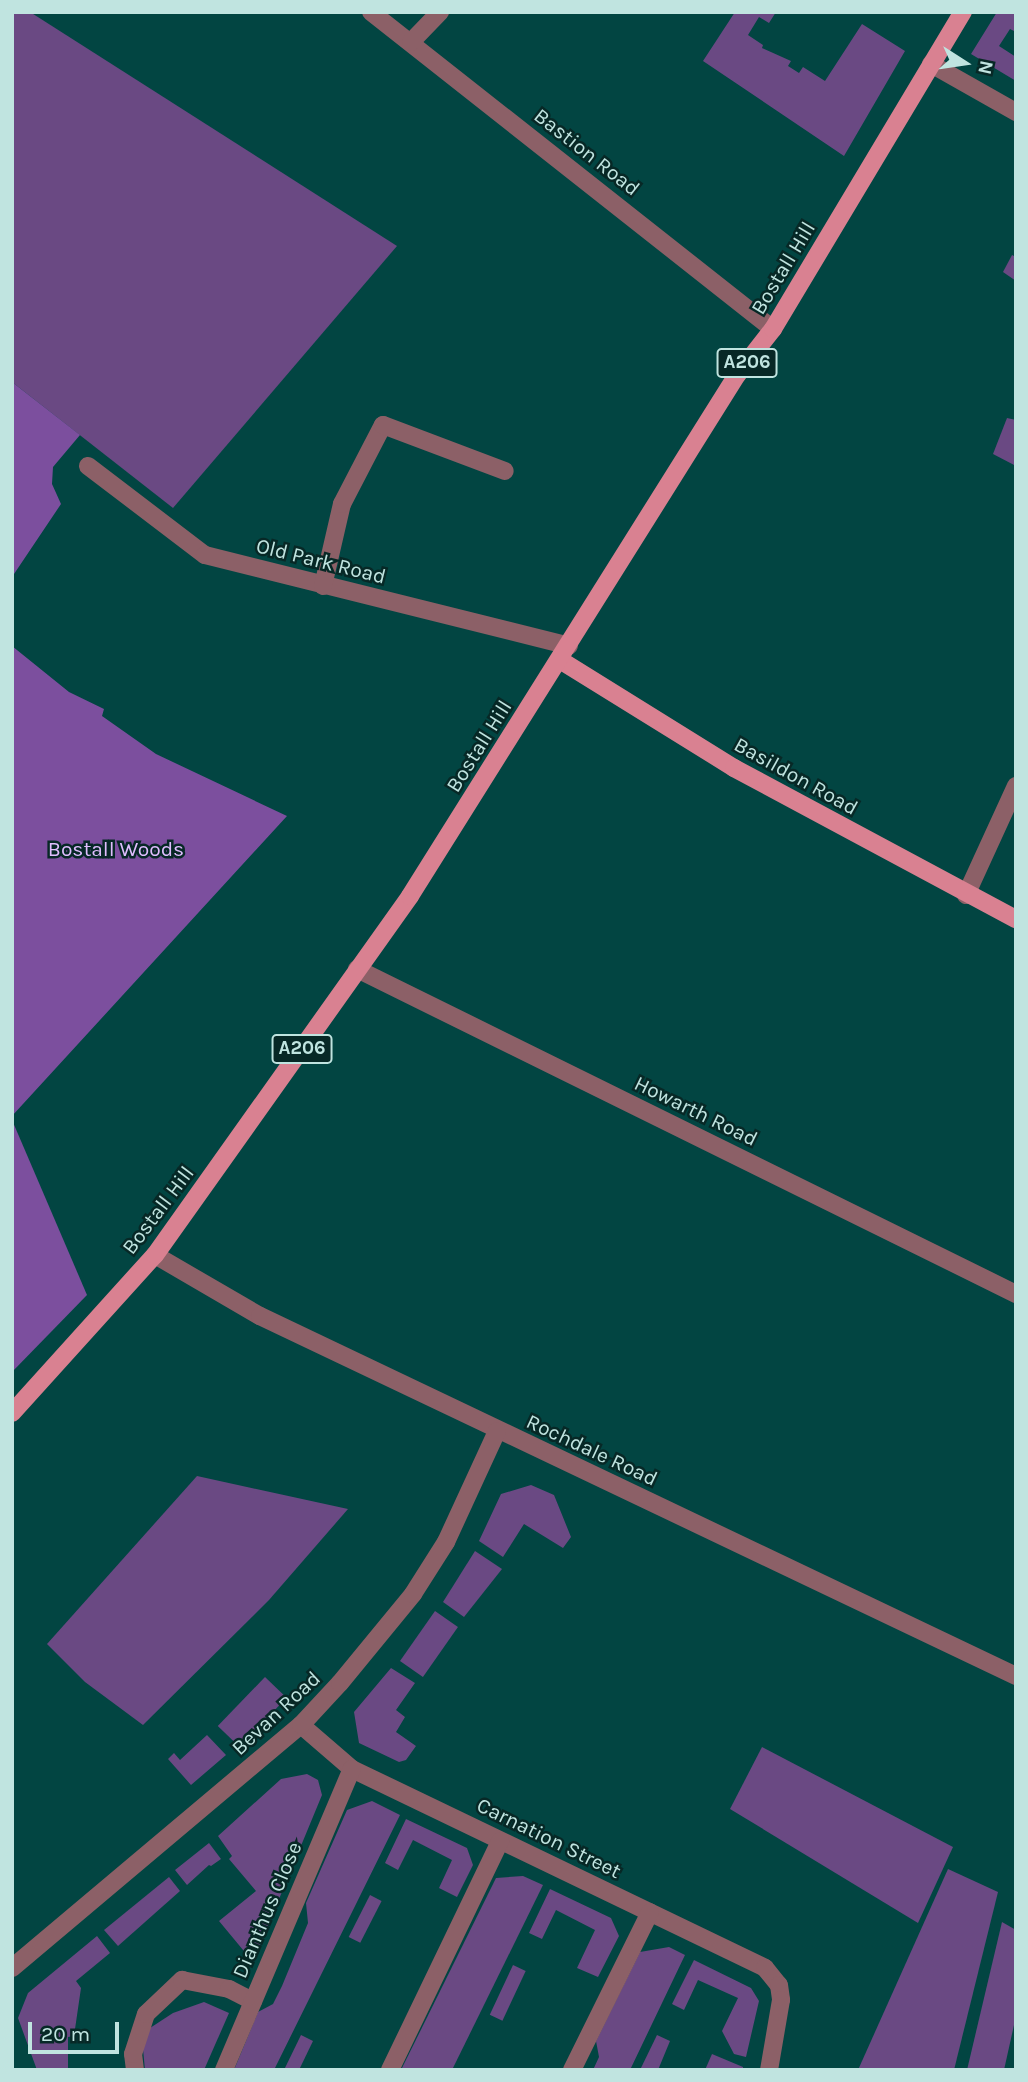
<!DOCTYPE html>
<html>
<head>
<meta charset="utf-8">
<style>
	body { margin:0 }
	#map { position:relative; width:1028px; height:2082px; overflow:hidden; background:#024542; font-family:Karla,sans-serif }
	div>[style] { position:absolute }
	.green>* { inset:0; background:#6a4983; transform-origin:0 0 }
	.forest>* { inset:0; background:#7c4f9e }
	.minor>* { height:18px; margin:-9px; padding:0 9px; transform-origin:9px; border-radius:9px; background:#8c6067 }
	.major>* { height:18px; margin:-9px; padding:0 9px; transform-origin:9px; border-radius:9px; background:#d98191 }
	span { translate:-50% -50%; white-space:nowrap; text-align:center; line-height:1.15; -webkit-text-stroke:5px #072826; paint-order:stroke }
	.shield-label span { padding:2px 5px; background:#072826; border:2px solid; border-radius:5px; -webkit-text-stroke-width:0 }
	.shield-label { font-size:19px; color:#c0e4e0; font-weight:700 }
	.street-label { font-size:21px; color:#c0e4e0 }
	.park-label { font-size:21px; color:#e0bdfe }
	.frame { position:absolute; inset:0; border:14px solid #c0e4e0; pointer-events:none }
	.north { position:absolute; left:930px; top:28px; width:70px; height:70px; -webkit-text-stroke:5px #072826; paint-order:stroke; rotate:102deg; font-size:19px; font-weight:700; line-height:28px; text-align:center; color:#c0e4e0 }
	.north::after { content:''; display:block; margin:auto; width:24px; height:32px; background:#c0e4e0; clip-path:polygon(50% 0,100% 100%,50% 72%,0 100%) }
	.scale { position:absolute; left:28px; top:2022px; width:91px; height:32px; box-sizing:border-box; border:4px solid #c0e4e0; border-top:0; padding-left:9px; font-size:21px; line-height:24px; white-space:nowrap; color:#c0e4e0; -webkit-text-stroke:5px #072826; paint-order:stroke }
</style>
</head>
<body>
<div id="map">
	<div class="green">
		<div style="clip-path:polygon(12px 12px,30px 12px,397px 246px,173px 508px,12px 382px)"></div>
		<div style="clip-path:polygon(735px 12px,776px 12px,769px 23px,759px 17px,748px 35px,763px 45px,762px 48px,791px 61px,788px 66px,799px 73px,803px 67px,825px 81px,862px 24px,905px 51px,844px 156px,703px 61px)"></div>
		<div style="clip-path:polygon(997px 12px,1016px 12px,1016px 32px,1010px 29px,999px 46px,1016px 57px,1016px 81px,971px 54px)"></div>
		<div style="clip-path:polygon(1012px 255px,1016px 257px,1016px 281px,1003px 272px)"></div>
		<div style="clip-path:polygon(1007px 418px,1016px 420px,1016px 466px,993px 454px)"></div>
		<div style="clip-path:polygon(197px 1476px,348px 1509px,269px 1600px,143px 1725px,85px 1682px,47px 1644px)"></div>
		<div style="clip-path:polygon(531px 1485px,554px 1495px,571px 1537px,563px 1548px,524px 1524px,503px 1557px,479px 1541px,501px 1494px)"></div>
		<div style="clip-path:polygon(475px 1551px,502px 1569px,464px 1617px,443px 1602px)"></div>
		<div style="left:435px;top:1611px;width:28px;height:61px;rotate:35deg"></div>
		<div style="clip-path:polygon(391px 1668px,415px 1683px,396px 1710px,405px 1717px,396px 1732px,416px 1746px,406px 1760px,399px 1762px,359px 1743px,354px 1712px)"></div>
		<div style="left:265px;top:1677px;width:30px;height:68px;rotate:44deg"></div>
		<div style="clip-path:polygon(207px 1735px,226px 1755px,191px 1785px,168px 1759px,174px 1753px,180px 1760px)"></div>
		<div style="clip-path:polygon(762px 1747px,953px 1847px,918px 1923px,730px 1809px)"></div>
		<div style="clip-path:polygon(307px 1774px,318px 1780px,322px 1795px,253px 1962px,219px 1921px,256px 1891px,229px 1859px,232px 1856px,218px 1836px,281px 1779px)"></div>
		<div style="clip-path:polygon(372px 1801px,400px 1815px,274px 2070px,234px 2070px,258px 2012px,273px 2004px,282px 1986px,308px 1923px,306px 1903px,347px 1810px)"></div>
		<div style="clip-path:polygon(406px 1819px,467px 1848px,473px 1865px,457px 1897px,439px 1888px,452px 1860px,413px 1840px,398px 1870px,385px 1863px)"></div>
		<div style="clip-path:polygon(209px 1843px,221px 1859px,211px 1866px,209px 1865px,187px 1885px,175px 1870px)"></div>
		<div style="clip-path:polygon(948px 1869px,998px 1892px,954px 2070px,858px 2070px)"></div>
		<div style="clip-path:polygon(523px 1876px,543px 1885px,452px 2070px,401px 2070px,496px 1878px)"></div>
		<div style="clip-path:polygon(169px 1877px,180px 1891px,118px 1946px,104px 1930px)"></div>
		<div style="clip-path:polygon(550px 1889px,611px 1918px,619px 1936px,598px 1977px,577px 1968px,595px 1930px,556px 1910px,542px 1939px,529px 1933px)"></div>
		<div style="left:370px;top:1895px;width:13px;height:47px;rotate:27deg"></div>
		<div style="clip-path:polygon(1002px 1922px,1016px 1930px,1016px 2016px,1004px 2070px,967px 2070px)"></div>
		<div style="clip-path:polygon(97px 1936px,110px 1953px,76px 1981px,81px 1988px,74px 2036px,68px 2037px,68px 2070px,37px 2070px,18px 2018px,28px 1993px)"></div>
		<div style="clip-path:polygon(669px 1947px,685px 1955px,630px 2070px,593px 2070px,599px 2057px,596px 2041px,640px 1952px)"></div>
		<div style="clip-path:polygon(694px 1960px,751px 1988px,759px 2001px,746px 2057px,734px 2054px,722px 2031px,738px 1998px,698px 1980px,684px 2010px,672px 2004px)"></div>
		<div style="left:513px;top:1965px;width:14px;height:55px;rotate:25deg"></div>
		<div style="clip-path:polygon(204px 2002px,229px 2013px,204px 2070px,145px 2070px,143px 2049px,150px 2028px,173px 2013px)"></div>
		<div style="clip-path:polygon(301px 2035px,313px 2041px,299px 2070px,284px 2070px)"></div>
		<div style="clip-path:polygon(657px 2035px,670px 2041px,658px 2070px,640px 2070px)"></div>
		<div style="clip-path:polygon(712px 2054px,743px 2067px,743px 2070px,705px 2070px)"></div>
	</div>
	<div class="forest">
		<div style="clip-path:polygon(12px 382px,80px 435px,53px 467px,52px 484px,61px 504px,12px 577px)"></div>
		<div style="clip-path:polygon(12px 646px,69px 692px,104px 709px,102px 716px,156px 754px,287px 816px,12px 1116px)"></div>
		<div style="clip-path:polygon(12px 1120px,87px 1295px,12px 1372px)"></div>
	</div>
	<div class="minor">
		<div style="left:371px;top:12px;width:512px;rotate:38.26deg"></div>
		<div style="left:411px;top:42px;width:42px;rotate:-46deg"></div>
		<div style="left:931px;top:64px;width:98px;rotate:29.5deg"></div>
		<div style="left:88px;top:466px;width:147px;rotate:37.3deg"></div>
		<div style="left:205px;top:555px;width:375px;rotate:14deg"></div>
		<div style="left:323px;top:586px;width:84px;rotate:-77deg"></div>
		<div style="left:342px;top:504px;width:89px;rotate:-62.6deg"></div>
		<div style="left:383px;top:425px;width:130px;rotate:20.7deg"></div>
		<div style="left:966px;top:895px;width:120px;rotate:-65.4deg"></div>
		<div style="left:357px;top:969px;width:735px;rotate:26.25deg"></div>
		<div style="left:155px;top:1255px;width:121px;rotate:30.2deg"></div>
		<div style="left:260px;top:1316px;width:837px;rotate:25.46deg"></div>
		<div style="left:301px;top:1725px;width:67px;rotate:40.8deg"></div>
		<div style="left:352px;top:1769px;width:458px;rotate:25.7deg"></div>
		<div style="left:765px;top:1968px;width:22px;rotate:51deg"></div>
		<div style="left:779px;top:1985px;width:15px;rotate:82deg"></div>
		<div style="left:781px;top:2000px;width:71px;rotate:99.7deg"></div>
		<div style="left:12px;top:1968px;width:378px;rotate:-40.1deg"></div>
		<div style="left:301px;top:1725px;width:57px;rotate:-47.1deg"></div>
		<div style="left:340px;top:1683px;width:115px;rotate:-50.6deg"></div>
		<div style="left:413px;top:1594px;width:62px;rotate:-57.6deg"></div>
		<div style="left:446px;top:1542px;width:122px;rotate:-65.3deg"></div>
		<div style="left:135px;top:2070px;width:16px;rotate:-97deg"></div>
		<div style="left:133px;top:2054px;width:42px;rotate:-72deg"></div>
		<div style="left:146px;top:2014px;width:50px;rotate:-43.4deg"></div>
		<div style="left:182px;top:1980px;width:48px;rotate:10.8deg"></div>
		<div style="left:229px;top:1989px;width:27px;rotate:27deg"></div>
		<div style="left:224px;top:2070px;width:327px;rotate:-67deg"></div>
		<div style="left:390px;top:2070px;width:254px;rotate:-64.3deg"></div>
		<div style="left:572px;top:2070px;width:176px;rotate:-63.7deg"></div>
	</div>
	<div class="major">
		<div style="left:560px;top:660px;width:205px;rotate:31.8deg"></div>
		<div style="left:734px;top:768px;width:320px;rotate:28.2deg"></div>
		<div style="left:12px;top:1413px;width:213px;rotate:-47.9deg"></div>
		<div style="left:155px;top:1255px;width:440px;rotate:-54.6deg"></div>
		<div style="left:410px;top:896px;width:615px;rotate:-57.89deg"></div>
		<div style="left:737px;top:375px;width:58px;rotate:-52deg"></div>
		<div style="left:773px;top:329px;width:370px;rotate:-59.1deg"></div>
	</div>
	<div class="shield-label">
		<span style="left:747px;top:363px">A206</span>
		<span style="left:302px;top:1049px">A206</span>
	</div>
	<div class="street-label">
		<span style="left:587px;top:152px;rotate:38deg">Bastion Road</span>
		<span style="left:783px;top:268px;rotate:-59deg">Bostall Hill</span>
		<span style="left:321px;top:561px;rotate:14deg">Old Park Road</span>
		<span style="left:479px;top:746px;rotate:-58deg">Bostall Hill</span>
		<span style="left:796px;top:776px;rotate:29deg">Basildon Road</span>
		<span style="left:696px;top:1111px;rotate:26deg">Howarth Road</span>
		<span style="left:158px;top:1210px;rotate:-53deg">Bostall Hill</span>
		<span style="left:592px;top:1450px;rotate:25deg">Rochdale Road</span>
		<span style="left:276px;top:1713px;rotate:-43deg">Bevan Road</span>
		<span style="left:549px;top:1838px;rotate:26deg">Carnation Street</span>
		<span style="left:267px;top:1910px;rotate:-67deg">Dianthus Close</span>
	</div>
	<div class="park-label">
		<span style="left:116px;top:849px">Bostall Woods</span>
	</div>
	<div class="frame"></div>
	<div class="north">N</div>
	<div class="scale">20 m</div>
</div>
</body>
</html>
